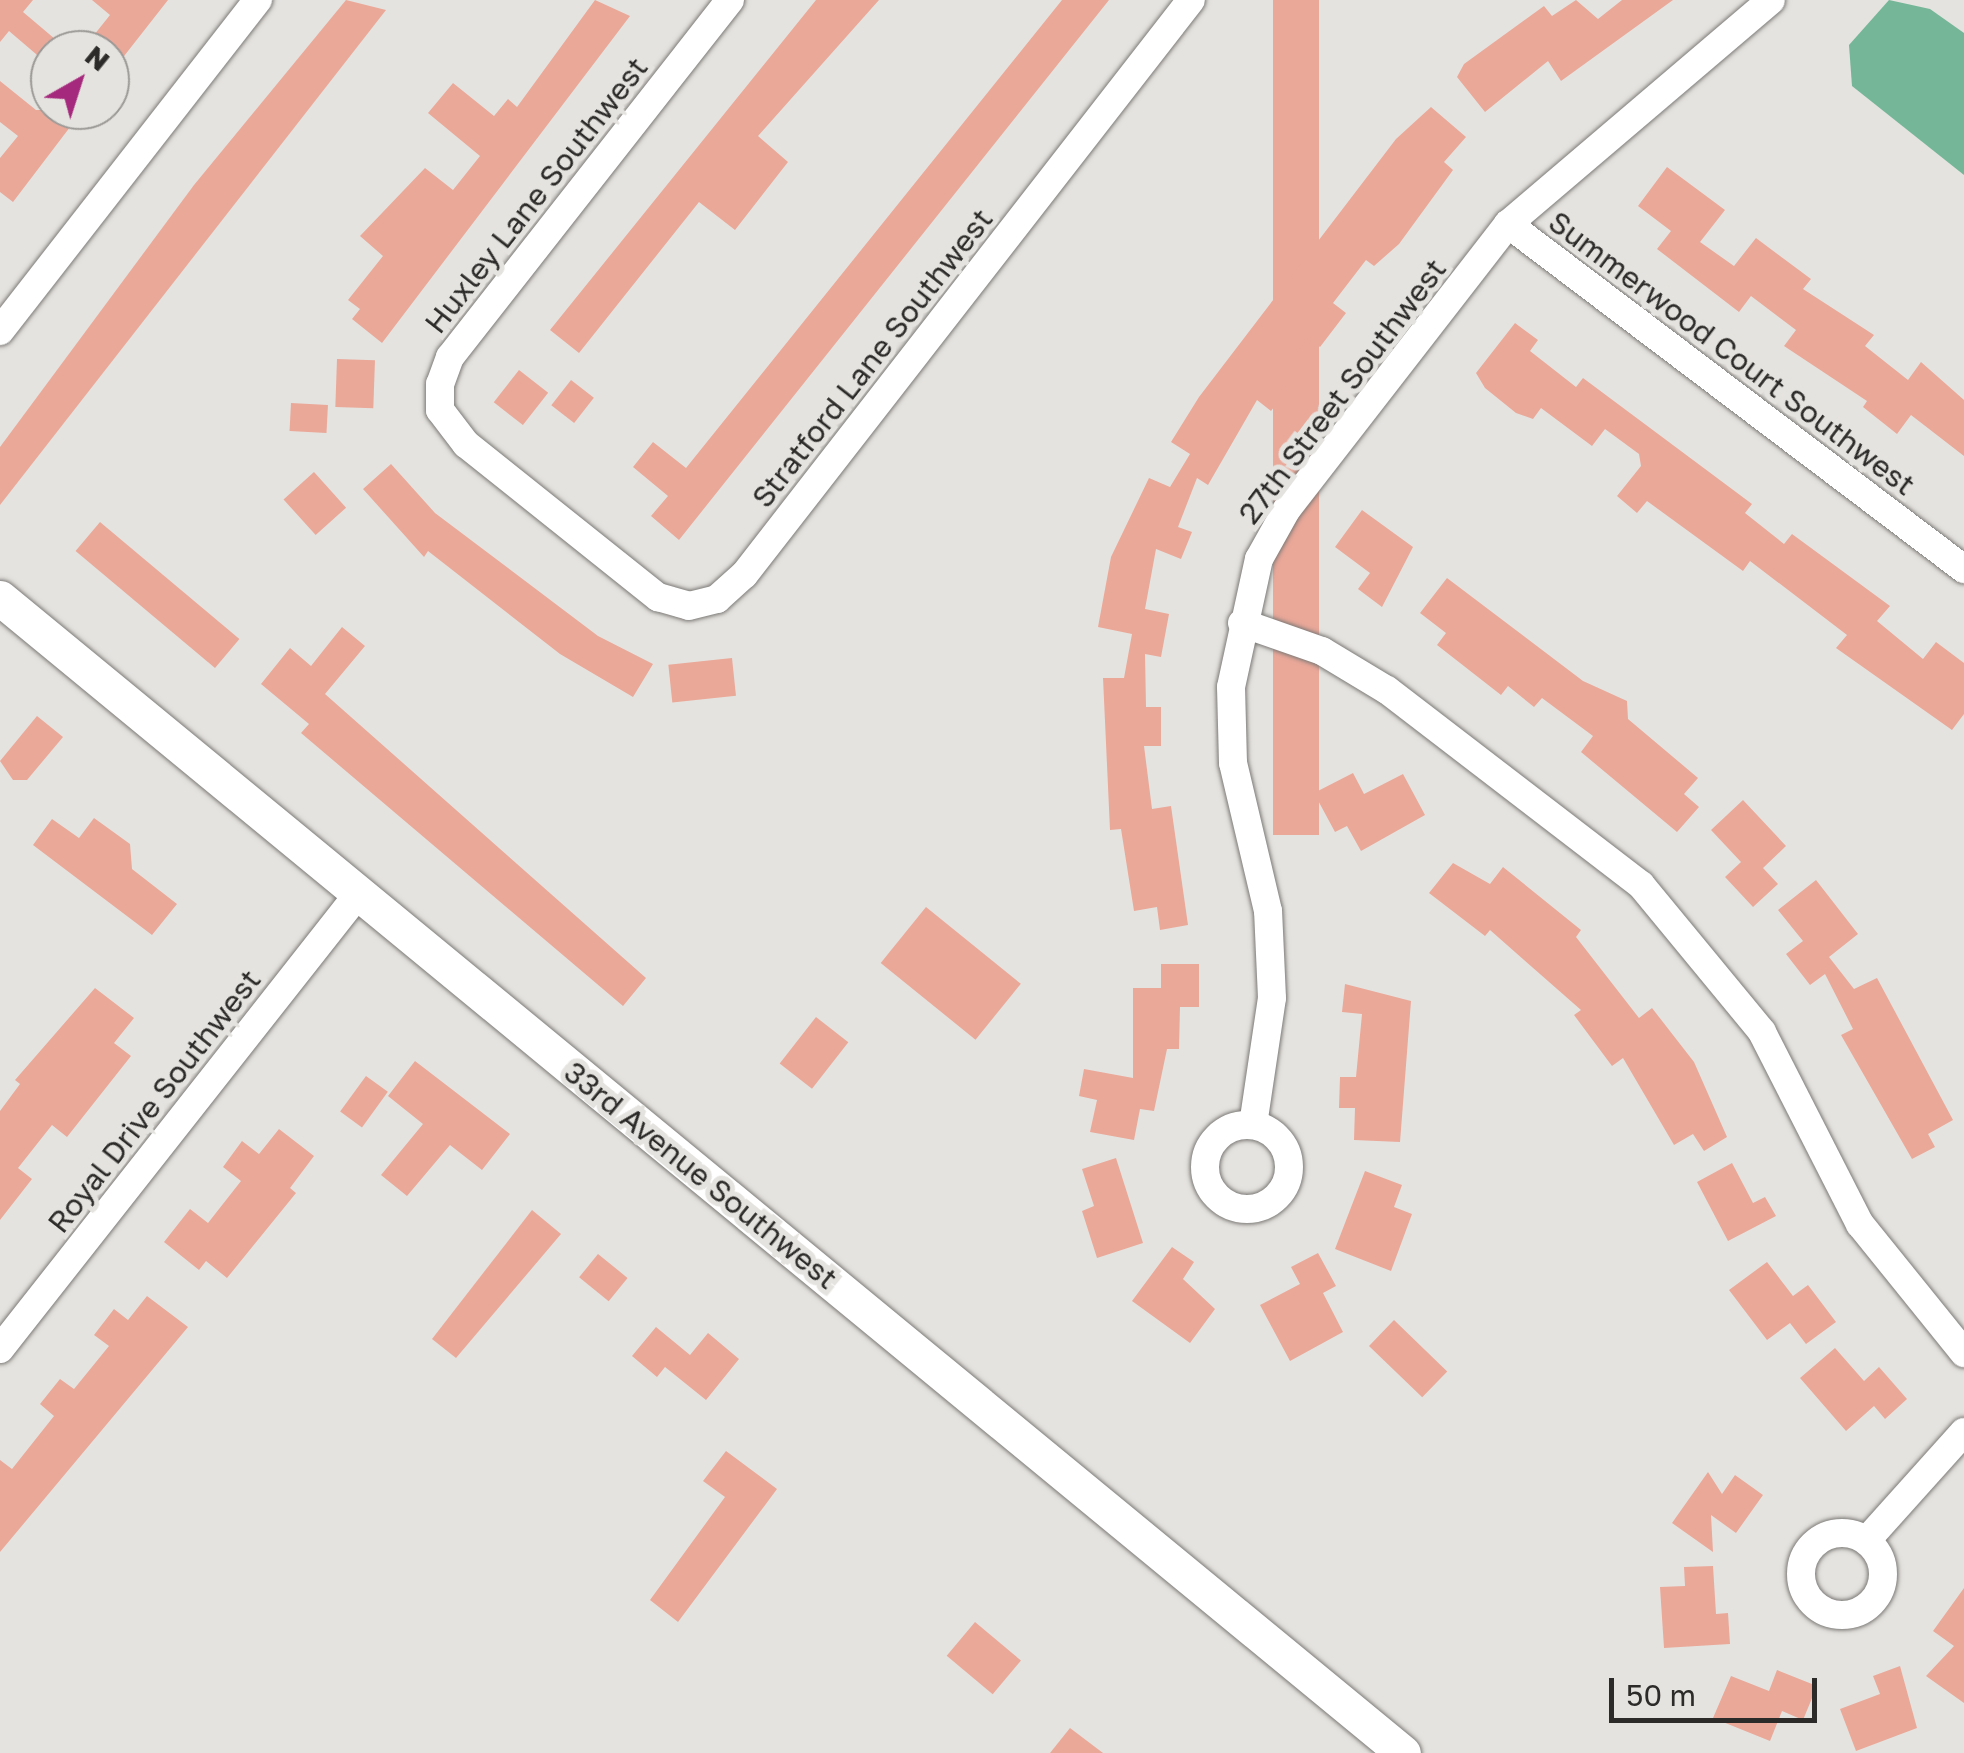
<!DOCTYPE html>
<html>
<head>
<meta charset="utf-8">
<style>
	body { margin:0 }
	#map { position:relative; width:1964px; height:1753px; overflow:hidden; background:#e5e3df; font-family:"Golos Text",sans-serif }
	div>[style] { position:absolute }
	.forest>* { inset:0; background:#74b697 }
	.building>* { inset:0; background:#eaa899; transform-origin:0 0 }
	.roads { filter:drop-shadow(0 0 2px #7c7a77) drop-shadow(0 0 2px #7c7a77) }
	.minor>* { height:28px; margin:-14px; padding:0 14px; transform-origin:14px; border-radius:14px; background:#fff }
	.minor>.ring { margin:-14px; padding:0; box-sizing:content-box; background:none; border:28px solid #fff; border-radius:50% }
	.tertiary>* { height:35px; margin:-17.5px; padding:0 17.5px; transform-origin:17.5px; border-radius:17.5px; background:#fff }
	span { translate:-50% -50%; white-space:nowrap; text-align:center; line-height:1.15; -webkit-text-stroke:10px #e5e3df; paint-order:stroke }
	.street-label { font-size:30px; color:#2c2b29 }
	.north { position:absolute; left:30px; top:30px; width:100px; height:100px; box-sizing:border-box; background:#e5e3df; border:2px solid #9b9996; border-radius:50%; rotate:39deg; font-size:28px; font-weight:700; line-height:40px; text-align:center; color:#2c2b29 }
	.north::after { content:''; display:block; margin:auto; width:35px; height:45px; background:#a5297d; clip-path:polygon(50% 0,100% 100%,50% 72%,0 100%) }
	.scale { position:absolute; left:1609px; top:1678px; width:208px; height:45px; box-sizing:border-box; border:5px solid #2c2b29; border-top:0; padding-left:12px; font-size:30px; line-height:35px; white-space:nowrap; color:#2c2b29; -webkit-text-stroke:8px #e5e3df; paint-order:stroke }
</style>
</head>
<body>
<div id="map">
	<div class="forest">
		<div style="clip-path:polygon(1889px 0,1930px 9px,1964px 33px,1964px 175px,1852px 86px,1849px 45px)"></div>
	</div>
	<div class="building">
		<div style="clip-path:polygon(0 0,33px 0,23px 12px,68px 50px,50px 50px,50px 66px,9px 31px,0 42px)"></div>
		<div style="clip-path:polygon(92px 0,168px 0,110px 74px,110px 50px,82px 50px,110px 15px)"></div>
		<div style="clip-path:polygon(346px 0,386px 10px,0 505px,0 447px,194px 185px)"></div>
		<div style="clip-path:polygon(595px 0,630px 16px,382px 343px,352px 319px,360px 309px,348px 300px,383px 256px,360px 236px,425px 168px,453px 190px,480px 156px,428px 113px,453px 83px,494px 116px,508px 99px,517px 107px)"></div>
		<div style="clip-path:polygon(816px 0,879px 0,758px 136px,788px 162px,735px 230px,699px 202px,579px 353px,550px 330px)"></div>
		<div style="clip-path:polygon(1062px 0,1109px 0,679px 540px,651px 516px,668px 496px,633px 467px,653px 442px,686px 468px)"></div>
		<div style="left:1273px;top:0;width:46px;height:835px"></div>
		<div style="clip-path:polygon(1576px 0,1598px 19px,1622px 0,1673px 0,1561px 81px,1548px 61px,1485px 112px,1457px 77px,1464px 64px,1544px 6px,1552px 16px)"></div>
		<div style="clip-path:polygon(0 81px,36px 110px,83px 110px,13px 202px,0 192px,0 158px,18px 136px,0 122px)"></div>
		<div style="clip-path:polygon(1431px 107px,1466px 137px,1444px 162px,1453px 170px,1399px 244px,1374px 266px,1366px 260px,1333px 303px,1346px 313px,1320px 347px,1308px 338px,1276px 380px,1288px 389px,1271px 411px,1257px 400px,1208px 485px,1197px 478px,1178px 527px,1192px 532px,1181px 559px,1156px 549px,1145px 609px,1169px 614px,1161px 657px,1145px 654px,1146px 707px,1161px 707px,1161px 746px,1144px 746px,1152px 809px,1171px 806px,1188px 925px,1160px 930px,1157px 907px,1134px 911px,1121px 829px,1110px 830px,1103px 678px,1124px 678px,1132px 634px,1098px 627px,1111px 557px,1149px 478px,1170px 487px,1190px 454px,1171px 442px,1199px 397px,1396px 139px)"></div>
		<div style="clip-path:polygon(1667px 167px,1725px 210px,1700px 242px,1734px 266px,1756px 238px,1811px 279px,1803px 289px,1874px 335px,1865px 346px,1908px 380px,1921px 362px,1964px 400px,1964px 456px,1911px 415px,1897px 434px,1863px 407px,1867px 401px,1784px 346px,1796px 330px,1751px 296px,1739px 312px,1657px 249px,1671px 231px,1638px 206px)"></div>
		<div style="clip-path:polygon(1515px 323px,1538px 340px,1530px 351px,1576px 387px,1583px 378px,1752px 504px,1745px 513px,1784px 544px,1792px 534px,1890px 606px,1877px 621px,1923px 659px,1936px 642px,1964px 663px,1964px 714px,1952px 730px,1836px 648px,1847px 635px,1750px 561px,1743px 571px,1647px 501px,1637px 513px,1617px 496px,1641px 466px,1639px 454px,1605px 429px,1592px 446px,1541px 408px,1533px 419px,1516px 413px,1485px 388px,1476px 373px)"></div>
		<div style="left:337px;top:359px;width:38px;height:48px;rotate:2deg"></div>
		<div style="left:519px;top:370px;width:37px;height:41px;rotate:38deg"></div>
		<div style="left:571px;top:380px;width:29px;height:32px;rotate:38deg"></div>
		<div style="left:291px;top:403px;width:37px;height:28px;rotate:3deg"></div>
		<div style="clip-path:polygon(391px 464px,435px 513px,598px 636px,653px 664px,633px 697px,560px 654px,428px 551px,424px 557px,363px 489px)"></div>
		<div style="left:314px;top:472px;width:48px;height:41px;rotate:48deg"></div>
		<div style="clip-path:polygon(1362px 510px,1413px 547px,1382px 607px,1358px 589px,1370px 573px,1335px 547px)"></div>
		<div style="left:100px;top:522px;width:182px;height:38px;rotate:40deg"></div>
		<div style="clip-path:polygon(1447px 578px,1583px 681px,1627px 701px,1628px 719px,1698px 778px,1684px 794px,1699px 807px,1677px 832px,1581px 752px,1593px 736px,1542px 698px,1534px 707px,1508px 686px,1501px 695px,1437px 645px,1446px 633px,1420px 613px)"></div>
		<div style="clip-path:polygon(342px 627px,365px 646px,325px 694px,646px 978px,623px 1006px,301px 733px,309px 724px,261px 684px,290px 648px,311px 666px)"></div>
		<div style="left:732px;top:658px;width:38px;height:64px;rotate:84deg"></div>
		<div style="clip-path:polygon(37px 716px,63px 737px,27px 780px,13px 780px,0 761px)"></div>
		<div style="clip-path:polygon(1353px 773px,1364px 794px,1403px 774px,1425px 815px,1361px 851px,1347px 826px,1335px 832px,1314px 793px)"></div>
		<div style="clip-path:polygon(1743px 800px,1786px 846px,1763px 868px,1778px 884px,1753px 907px,1725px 877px,1741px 862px,1711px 830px)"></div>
		<div style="clip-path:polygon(94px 818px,130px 844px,132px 869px,177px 904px,152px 935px,33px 845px,52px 819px,79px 838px)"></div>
		<div style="clip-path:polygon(1453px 863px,1490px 884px,1503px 867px,1581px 930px,1576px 937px,1639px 1018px,1652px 1008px,1694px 1062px,1727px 1137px,1704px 1151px,1693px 1134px,1674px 1145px,1623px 1058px,1612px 1066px,1574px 1015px,1581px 1010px,1490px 930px,1485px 936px,1429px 893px)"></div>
		<div style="clip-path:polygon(1816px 880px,1858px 934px,1829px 957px,1854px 989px,1877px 978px,1953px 1120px,1928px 1134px,1935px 1147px,1912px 1159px,1841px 1035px,1853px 1029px,1825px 974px,1810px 985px,1786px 954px,1803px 941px,1778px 910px)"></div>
		<div style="left:926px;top:907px;width:122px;height:72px;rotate:39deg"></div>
		<div style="clip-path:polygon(1161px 964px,1199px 964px,1199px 1007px,1180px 1007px,1179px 1049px,1167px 1049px,1154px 1111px,1140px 1109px,1134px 1140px,1090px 1132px,1097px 1100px,1079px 1096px,1084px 1069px,1133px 1078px,1133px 988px,1161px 988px)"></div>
		<div style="clip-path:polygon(1345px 984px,1411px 1001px,1400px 1142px,1354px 1140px,1355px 1108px,1339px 1108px,1340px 1077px,1356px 1077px,1362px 1014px,1342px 1012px)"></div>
		<div style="clip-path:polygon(95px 988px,134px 1018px,114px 1043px,131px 1056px,67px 1137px,52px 1125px,18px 1168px,32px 1179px,0 1220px,0 1111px,20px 1084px,15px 1080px)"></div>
		<div style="left:816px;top:1017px;width:41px;height:59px;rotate:38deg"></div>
		<div style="clip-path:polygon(415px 1061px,510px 1134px,482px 1170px,450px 1145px,407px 1196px,381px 1175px,423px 1124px,388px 1096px)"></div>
		<div style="left:366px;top:1076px;width:27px;height:44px;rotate:36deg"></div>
		<div style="clip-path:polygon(279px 1129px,314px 1156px,290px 1188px,296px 1193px,227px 1278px,206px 1261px,199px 1270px,164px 1242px,190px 1209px,208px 1223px,241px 1181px,223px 1167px,242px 1141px,259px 1154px)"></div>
		<div style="clip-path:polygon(1116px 1158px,1143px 1243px,1097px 1258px,1082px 1211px,1094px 1206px,1082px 1169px)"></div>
		<div style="clip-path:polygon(1732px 1163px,1753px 1203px,1765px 1197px,1776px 1216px,1728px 1241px,1697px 1182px)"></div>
		<div style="clip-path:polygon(1365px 1171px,1402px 1185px,1394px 1207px,1412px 1214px,1391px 1271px,1335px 1249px)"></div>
		<div style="clip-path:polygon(532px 1210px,561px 1234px,456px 1358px,432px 1339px)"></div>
		<div style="clip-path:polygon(1172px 1247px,1194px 1262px,1183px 1279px,1215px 1309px,1190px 1343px,1132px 1301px)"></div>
		<div style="clip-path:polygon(1318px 1253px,1336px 1286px,1323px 1293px,1343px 1332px,1290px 1361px,1260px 1305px,1300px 1284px,1291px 1267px)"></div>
		<div style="left:598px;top:1254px;width:38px;height:30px;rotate:39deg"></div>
		<div style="clip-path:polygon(1767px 1262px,1793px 1296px,1808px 1285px,1836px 1322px,1806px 1344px,1790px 1323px,1767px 1340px,1729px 1290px)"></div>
		<div style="clip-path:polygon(147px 1296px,188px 1327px,0 1552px,0 1460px,12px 1469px,54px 1416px,40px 1404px,60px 1379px,74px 1389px,109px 1346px,94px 1335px,114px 1309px,128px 1320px)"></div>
		<div style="left:1394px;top:1320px;width:74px;height:36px;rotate:44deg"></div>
		<div style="clip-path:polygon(656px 1327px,690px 1355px,708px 1333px,739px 1359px,706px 1400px,665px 1367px,657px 1377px,632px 1356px)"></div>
		<div style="clip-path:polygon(1835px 1348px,1864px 1381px,1879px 1367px,1907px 1399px,1885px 1419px,1874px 1406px,1846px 1431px,1800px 1378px)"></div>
		<div style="clip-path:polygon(726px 1451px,777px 1489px,678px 1622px,650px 1600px,725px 1497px,703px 1481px)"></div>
		<div style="clip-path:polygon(1708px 1472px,1722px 1494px,1735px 1475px,1763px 1495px,1736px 1533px,1711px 1515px,1713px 1552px,1672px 1523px)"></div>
		<div style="clip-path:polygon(1713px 1566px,1716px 1614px,1728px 1613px,1730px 1644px,1664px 1648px,1660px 1587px,1685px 1586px,1684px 1567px)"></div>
		<div style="clip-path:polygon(1964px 1588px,1964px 1703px,1926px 1676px,1954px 1646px,1933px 1631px)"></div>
		<div style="left:975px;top:1622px;width:60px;height:44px;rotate:40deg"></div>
		<div style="clip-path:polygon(1900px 1666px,1917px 1728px,1856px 1751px,1840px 1709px,1880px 1694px,1873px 1676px)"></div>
		<div style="clip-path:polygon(1777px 1670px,1817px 1686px,1803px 1720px,1782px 1711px,1770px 1741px,1713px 1718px,1731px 1676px,1769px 1691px)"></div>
		<div style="clip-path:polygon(1070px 1728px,1103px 1753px,1050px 1753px)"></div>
	</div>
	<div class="roads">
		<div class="minor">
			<div style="left:730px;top:0;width:454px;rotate:128.1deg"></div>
			<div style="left:450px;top:357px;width:29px;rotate:110deg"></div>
			<div style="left:440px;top:384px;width:26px;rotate:90deg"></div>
			<div style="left:440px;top:410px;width:43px;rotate:52.6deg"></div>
			<div style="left:466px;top:444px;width:246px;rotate:38.6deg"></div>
			<div style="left:658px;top:597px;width:32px;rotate:16deg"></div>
			<div style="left:689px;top:606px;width:29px;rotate:-14deg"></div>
			<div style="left:717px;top:599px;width:36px;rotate:-42deg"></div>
			<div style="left:744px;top:575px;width:728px;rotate:-52.14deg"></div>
			<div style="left:1508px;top:224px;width:572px;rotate:37.11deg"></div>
			<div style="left:0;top:331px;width:420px;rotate:-52.1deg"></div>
			<div style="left:1242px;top:623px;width:85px;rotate:19.3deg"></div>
			<div style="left:1322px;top:651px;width:76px;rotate:31deg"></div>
			<div style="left:1387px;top:690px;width:320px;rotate:37.5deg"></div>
			<div style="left:1641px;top:885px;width:190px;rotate:50.5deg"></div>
			<div style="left:1762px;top:1032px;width:216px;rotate:63deg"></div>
			<div style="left:1860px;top:1224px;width:166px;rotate:51.1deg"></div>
			<div style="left:1253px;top:1125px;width:128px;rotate:-81.5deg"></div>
			<div style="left:1272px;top:998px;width:87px;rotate:-92.6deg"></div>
			<div style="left:1268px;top:911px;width:152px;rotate:-103.3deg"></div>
			<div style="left:1233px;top:763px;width:76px;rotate:-91.5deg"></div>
			<div style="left:1231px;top:687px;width:131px;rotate:-77.7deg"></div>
			<div style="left:1259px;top:559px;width:57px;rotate:-60.8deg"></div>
			<div style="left:1287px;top:509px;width:361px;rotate:-52.2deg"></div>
			<div style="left:1508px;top:224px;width:345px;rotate:-40.4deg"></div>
			<div class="ring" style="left:1205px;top:1125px;width:56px;height:56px"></div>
			<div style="left:0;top:1349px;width:580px;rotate:-51.79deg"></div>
			<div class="ring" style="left:1801px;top:1533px;width:54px;height:54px"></div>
			<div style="left:1867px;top:1540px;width:145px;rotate:-48.1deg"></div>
		</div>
		<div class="tertiary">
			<div style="left:0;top:598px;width:1817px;rotate:39.46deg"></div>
		</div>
	</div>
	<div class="street-label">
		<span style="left:536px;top:195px;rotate:-52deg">Huxley Lane Southwest</span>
		<span style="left:1732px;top:353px;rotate:37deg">Summerwood Court Southwest</span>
		<span style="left:872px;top:358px;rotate:-52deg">Stratford Lane Southwest</span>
		<span style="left:1342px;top:391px;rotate:-53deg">27th Street Southwest</span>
		<span style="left:154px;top:1101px;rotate:-52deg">Royal Drive Southwest</span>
		<span style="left:701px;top:1175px;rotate:39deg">33rd Avenue Southwest</span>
	</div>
	<div class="north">N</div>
	<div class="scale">50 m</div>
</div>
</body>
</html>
